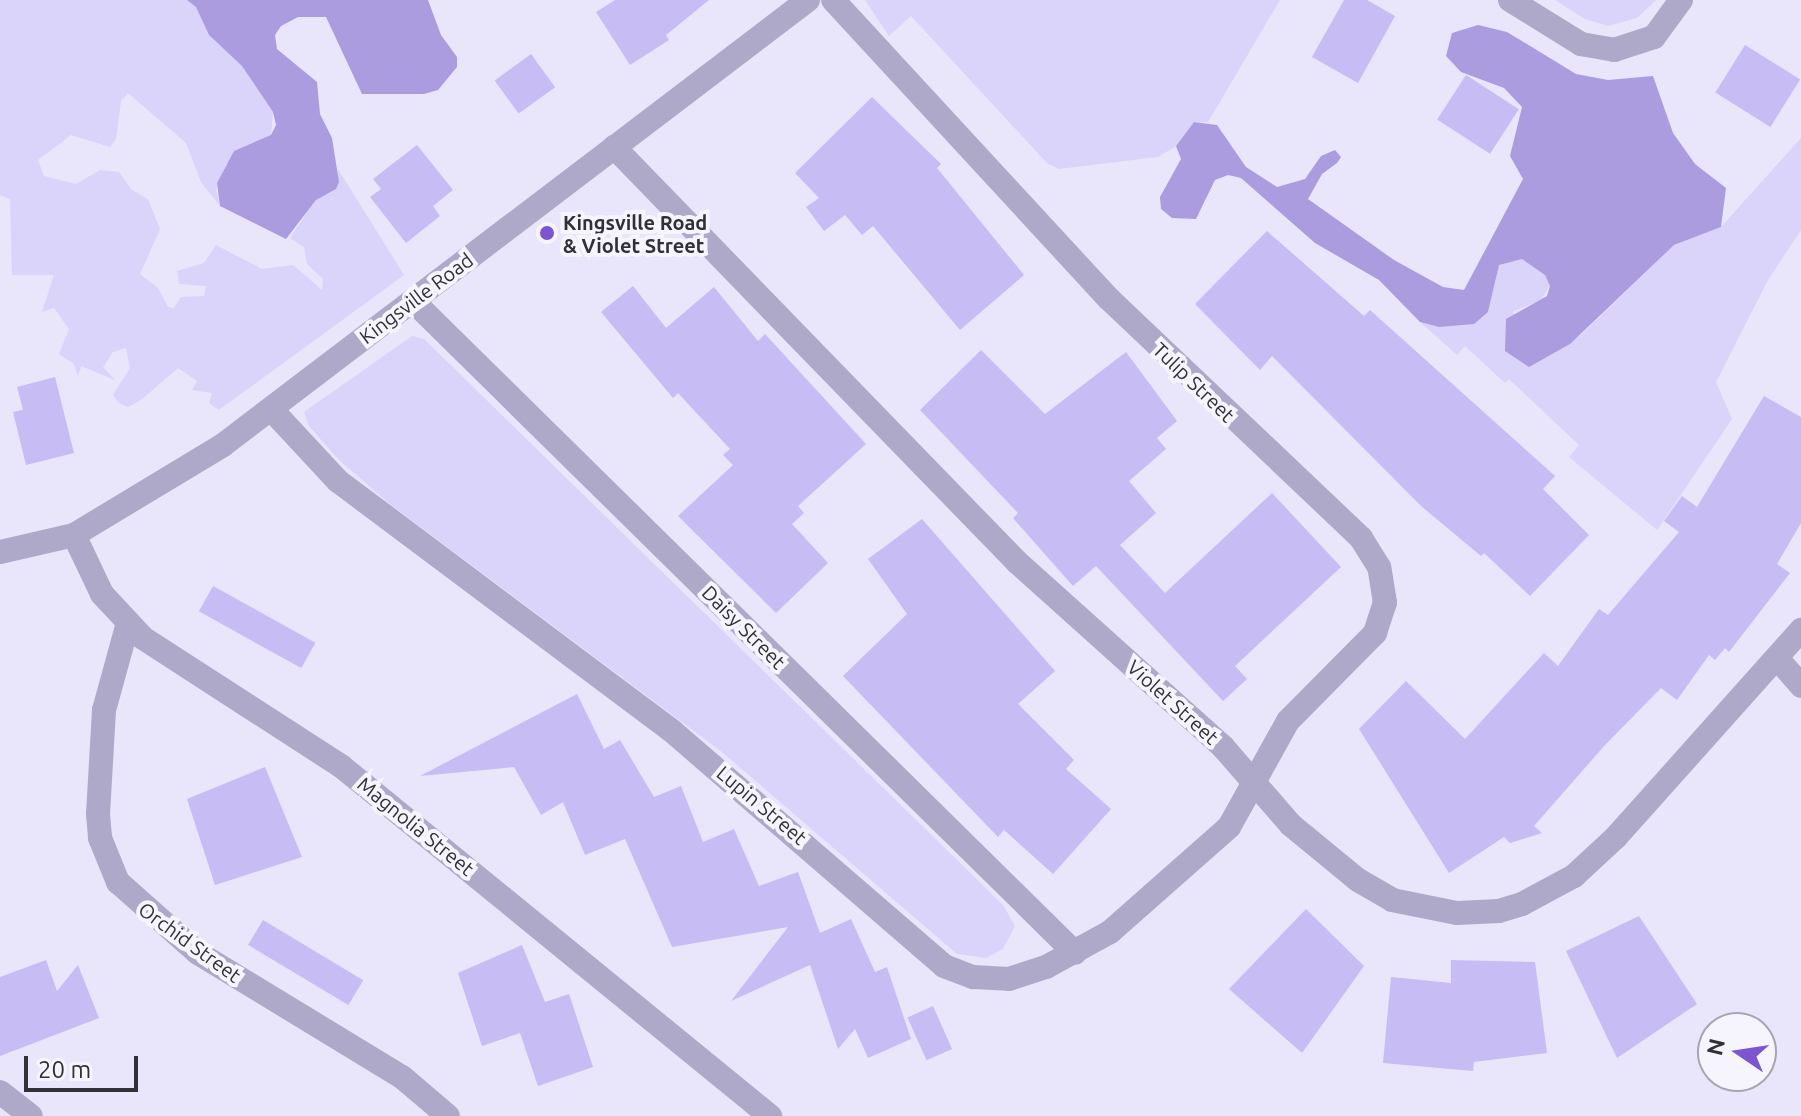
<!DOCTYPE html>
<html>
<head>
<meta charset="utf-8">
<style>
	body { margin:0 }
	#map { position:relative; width:1801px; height:1116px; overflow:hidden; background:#e9e5fb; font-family:Ubuntu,sans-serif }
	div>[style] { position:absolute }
	.green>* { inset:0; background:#dad3fa }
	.forest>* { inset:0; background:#ab9ce0 }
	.building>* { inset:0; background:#c7bcf4; transform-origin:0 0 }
	.street>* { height:24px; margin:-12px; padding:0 12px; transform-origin:12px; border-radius:12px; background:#aea9c8 }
	.dots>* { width:22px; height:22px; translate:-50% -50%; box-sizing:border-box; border:4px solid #f6f5fd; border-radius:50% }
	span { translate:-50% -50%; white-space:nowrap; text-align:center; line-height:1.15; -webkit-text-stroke:8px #f6f5fd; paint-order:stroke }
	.poi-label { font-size:20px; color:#313038; font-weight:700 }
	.left { translate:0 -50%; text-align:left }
	.street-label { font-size:20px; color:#313038 }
	.north { position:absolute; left:1697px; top:1012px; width:80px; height:80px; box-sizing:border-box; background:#f6f5fd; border:2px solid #a7a6ae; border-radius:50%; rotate:283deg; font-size:22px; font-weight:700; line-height:32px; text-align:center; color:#313038 }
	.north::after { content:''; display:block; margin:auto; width:28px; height:36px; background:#7b56d0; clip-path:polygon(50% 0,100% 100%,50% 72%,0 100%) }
	.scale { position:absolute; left:24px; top:1056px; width:114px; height:36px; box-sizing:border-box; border:4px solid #313038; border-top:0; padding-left:10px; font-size:24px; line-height:28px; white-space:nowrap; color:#313038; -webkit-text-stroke:6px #f6f5fd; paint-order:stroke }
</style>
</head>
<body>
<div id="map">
	<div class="green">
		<div style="clip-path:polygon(0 0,187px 0,196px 6px,209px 35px,242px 66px,273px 112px,271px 135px,226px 164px,216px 190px,220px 206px,201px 182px,186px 143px,128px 93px,121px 101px,116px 139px,110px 147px,71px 135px,38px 160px,44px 176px,76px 184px,100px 170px,119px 172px,132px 190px,148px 199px,160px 229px,140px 274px,158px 288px,168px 307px,174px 308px,181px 297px,204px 296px,206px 286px,179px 284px,177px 271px,204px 263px,216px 245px,262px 269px,293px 265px,322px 290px,323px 279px,307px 264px,304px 247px,290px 238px,316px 199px,336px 189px,338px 169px,404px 275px,219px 410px,209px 403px,212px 393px,192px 390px,197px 381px,178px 368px,141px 400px,128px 407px,119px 403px,113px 395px,130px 368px,126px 348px,113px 352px,103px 367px,115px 380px,81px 366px,78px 376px,74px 364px,59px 354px,69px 329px,54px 308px,42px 312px,54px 275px,12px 275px,10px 199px,0 195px)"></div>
		<div style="clip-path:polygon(865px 0,1280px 0,1208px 122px,1194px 122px,1176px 146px,1158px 157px,1059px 169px,1047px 163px,911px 16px,889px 36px)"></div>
		<div style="clip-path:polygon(1555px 0,1656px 0,1637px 18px,1608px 26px,1585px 19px)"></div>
		<div style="clip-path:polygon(1801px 138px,1801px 230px,1768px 280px,1716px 382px,1732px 419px,1657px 530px,1569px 457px,1579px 445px,1509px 379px,1505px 383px,1465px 346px,1457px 355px,1420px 322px,1439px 327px,1474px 323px,1488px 312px,1499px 264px,1522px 259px,1545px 275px,1550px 285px,1540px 301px,1513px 311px,1529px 366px,1581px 335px,1674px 245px,1721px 227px)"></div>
		<div style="clip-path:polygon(412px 336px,424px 339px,1003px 905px,1015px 926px,1003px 949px,986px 958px,957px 954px,722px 752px,391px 505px,339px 460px,309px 426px,304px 412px)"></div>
	</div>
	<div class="forest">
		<div style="clip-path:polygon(187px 0,428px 0,441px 35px,457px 57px,457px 67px,438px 90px,424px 94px,362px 94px,326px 17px,298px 17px,281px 26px,275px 35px,277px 49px,317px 82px,320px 114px,332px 138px,339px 182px,336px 189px,316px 200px,286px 239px,220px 206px,217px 183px,234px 151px,271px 135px,276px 125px,273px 112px,242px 66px,209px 35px,196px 7px)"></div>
		<div style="clip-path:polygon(1478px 25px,1507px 32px,1576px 74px,1608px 80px,1653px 76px,1673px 133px,1695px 164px,1726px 188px,1721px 227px,1674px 245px,1570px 344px,1529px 367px,1505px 351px,1506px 319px,1547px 296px,1550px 286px,1545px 275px,1522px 259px,1499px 265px,1488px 312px,1474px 324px,1439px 327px,1420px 322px,1379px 280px,1315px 243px,1241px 178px,1228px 175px,1215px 180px,1196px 219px,1172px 218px,1161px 209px,1160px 197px,1181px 159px,1176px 146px,1194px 122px,1217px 125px,1246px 167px,1277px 187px,1305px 179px,1321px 156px,1335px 150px,1341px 157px,1337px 163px,1322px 174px,1308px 199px,1394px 260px,1443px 287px,1464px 290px,1523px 179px,1510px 156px,1522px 107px,1504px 88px,1461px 72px,1446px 56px,1452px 33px)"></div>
	</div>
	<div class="building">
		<div style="clip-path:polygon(615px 0,709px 0,666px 35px,669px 40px,630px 65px,596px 12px)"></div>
		<div style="clip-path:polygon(1344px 0,1367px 0,1395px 16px,1358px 83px,1312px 57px)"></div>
		<div style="left:1745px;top:45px;width:65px;height:56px;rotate:32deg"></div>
		<div style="left:531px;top:54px;width:41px;height:45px;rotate:54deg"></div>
		<div style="left:1466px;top:75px;width:63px;height:53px;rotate:33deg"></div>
		<div style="clip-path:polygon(872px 97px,941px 164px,937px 168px,1024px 275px,960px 330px,873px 226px,862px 235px,845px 215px,824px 231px,806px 207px,819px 198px,795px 173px)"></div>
		<div style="clip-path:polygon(417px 145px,453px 190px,433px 206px,440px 216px,406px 243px,370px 197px,381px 189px,373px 179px)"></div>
		<div style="clip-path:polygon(1267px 231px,1364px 316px,1370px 310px,1555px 476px,1543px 489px,1589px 535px,1530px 596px,1484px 553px,1481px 556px,1421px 506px,1272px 356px,1260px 370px,1195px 304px)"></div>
		<div style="clip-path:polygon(633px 286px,666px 328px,714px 287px,758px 341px,765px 334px,866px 444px,798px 506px,804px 513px,792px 524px,828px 563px,776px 613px,678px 516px,733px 465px,723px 455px,730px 449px,678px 393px,673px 398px,601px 312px)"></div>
		<div style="clip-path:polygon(981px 350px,1045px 414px,1126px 352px,1177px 421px,1157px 438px,1166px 449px,1129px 481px,1156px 513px,1120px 545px,1165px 593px,1272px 493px,1341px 567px,1235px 666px,1247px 679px,1223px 701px,1096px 566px,1073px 586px,1013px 518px,1018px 513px,920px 410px)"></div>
		<div style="clip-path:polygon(55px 377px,74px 453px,26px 465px,13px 412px,23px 410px,17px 387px)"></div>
		<div style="clip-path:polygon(1764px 396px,1801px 417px,1801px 523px,1777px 564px,1790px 573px,1729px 652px,1725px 648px,1715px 660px,1709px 655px,1677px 700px,1661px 688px,1605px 745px,1534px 826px,1542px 833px,1510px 843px,1504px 837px,1449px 873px,1359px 729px,1406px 681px,1465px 739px,1544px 653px,1558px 666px,1599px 609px,1608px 615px,1679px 532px,1664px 521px,1682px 496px,1697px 507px)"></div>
		<div style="clip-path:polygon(922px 519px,1055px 671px,1018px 704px,1074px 760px,1066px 769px,1111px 809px,1053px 874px,1004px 830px,998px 837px,843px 676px,907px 614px,868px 559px)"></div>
		<div style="left:213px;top:586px;width:117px;height:29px;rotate:29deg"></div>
		<div style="clip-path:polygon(577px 694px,604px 749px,620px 740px,654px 797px,681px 786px,703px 842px,734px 829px,759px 886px,798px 872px,820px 933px,851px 919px,875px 972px,887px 967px,911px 1039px,868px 1058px,855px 1029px,838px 1049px,810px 965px,731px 1001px,788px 927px,672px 947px,625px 839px,585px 855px,563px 802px,541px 815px,514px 767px,420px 776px)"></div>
		<div style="clip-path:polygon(265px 767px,302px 857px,215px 885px,187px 799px)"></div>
		<div style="clip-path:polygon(1306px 909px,1364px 966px,1302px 1053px,1229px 989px)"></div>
		<div style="clip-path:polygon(1639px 916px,1697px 1004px,1617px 1058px,1566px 951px)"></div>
		<div style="left:263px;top:920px;width:117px;height:29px;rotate:31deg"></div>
		<div style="clip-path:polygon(522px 945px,545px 1002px,569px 994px,593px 1067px,538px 1086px,520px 1033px,482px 1046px,458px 973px)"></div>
		<div style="clip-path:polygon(46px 960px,57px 991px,78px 965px,99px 1018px,0 1056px,0 977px)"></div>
		<div style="clip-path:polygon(1451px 960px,1535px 962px,1547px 1053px,1474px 1062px,1473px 1071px,1383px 1063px,1391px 977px,1451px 983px)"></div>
		<div style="left:933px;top:1006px;width:47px;height:28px;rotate:66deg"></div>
	</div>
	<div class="street">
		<div style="left:1510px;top:0;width:84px;rotate:31.8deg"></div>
		<div style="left:1581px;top:44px;width:34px;rotate:10deg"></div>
		<div style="left:1614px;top:50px;width:42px;rotate:-18deg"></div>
		<div style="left:1654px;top:37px;width:46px;rotate:-53.9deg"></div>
		<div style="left:614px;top:147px;width:578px;rotate:45.84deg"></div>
		<div style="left:1017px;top:562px;width:277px;rotate:41.9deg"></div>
		<div style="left:1223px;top:747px;width:103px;rotate:48.9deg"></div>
		<div style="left:1291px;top:825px;width:87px;rotate:39.4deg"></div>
		<div style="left:1358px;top:880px;width:39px;rotate:30deg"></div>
		<div style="left:1392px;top:900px;width:66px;rotate:11.3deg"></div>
		<div style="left:1457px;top:913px;width:42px;rotate:-2.7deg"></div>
		<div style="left:1499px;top:911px;width:24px;rotate:-17deg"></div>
		<div style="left:1522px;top:904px;width:59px;rotate:-28.3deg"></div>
		<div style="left:1574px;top:876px;width:57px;rotate:-42.9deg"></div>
		<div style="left:1616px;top:837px;width:278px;rotate:-48.2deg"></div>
		<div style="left:413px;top:301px;width:929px;rotate:44.56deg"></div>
		<div style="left:271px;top:409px;width:98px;rotate:47.1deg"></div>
		<div style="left:338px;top:481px;width:417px;rotate:36.8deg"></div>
		<div style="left:672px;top:731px;width:359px;rotate:40.8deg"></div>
		<div style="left:944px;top:966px;width:31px;rotate:21deg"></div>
		<div style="left:973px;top:977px;width:36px;rotate:3deg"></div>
		<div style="left:1009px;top:979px;width:39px;rotate:-18deg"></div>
		<div style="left:1046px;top:967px;width:73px;rotate:-28.7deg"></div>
		<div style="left:1110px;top:932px;width:159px;rotate:-41.4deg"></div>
		<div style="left:1229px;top:827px;width:121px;rotate:-60.9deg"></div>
		<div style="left:1288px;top:721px;width:124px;rotate:-45.3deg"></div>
		<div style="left:1375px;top:633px;width:32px;rotate:-72deg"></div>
		<div style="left:1385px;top:603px;width:36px;rotate:-99deg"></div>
		<div style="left:1379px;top:567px;width:34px;rotate:-122deg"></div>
		<div style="left:1361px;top:538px;width:347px;rotate:-136.5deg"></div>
		<div style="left:1109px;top:299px;width:407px;rotate:-132.7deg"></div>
		<div style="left:74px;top:535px;width:65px;rotate:64.6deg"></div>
		<div style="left:102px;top:594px;width:60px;rotate:47deg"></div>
		<div style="left:143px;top:638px;width:236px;rotate:32.9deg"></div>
		<div style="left:341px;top:766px;width:554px;rotate:39.21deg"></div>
		<div style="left:0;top:552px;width:76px;rotate:-12.9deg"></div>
		<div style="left:74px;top:535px;width:174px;rotate:-31.1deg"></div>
		<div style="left:223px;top:445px;width:735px;rotate:-37.26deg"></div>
		<div style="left:128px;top:623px;width:90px;rotate:105.4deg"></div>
		<div style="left:104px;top:710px;width:104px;rotate:93.3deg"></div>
		<div style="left:98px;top:814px;width:24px;rotate:85deg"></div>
		<div style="left:100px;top:838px;width:48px;rotate:67.8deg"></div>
		<div style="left:118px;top:882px;width:107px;rotate:41.6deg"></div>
		<div style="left:198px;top:953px;width:239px;rotate:31.3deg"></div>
		<div style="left:402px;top:1077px;width:60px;rotate:40.3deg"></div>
		<div style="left:1777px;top:658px;width:37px;rotate:49deg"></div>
		<div style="left:0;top:1092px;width:39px;rotate:38deg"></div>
	</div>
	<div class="dots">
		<div style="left:547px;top:233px;background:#7b56d0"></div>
	</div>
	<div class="poi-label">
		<span class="left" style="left:563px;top:234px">Kingsville Road<br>&amp; Violet Street</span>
	</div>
	<div class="street-label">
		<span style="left:416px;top:298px;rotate:-37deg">Kingsville Road</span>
		<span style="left:1194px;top:382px;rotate:44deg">Tulip Street</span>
		<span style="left:744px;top:627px;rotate:45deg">Daisy Street</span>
		<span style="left:1173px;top:702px;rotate:42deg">Violet Street</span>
		<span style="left:762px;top:805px;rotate:40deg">Lupin Street</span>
		<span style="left:416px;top:826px;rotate:39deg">Magnolia Street</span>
		<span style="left:190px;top:942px;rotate:36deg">Orchid Street</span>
	</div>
	<div class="north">N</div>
	<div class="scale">20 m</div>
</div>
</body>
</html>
